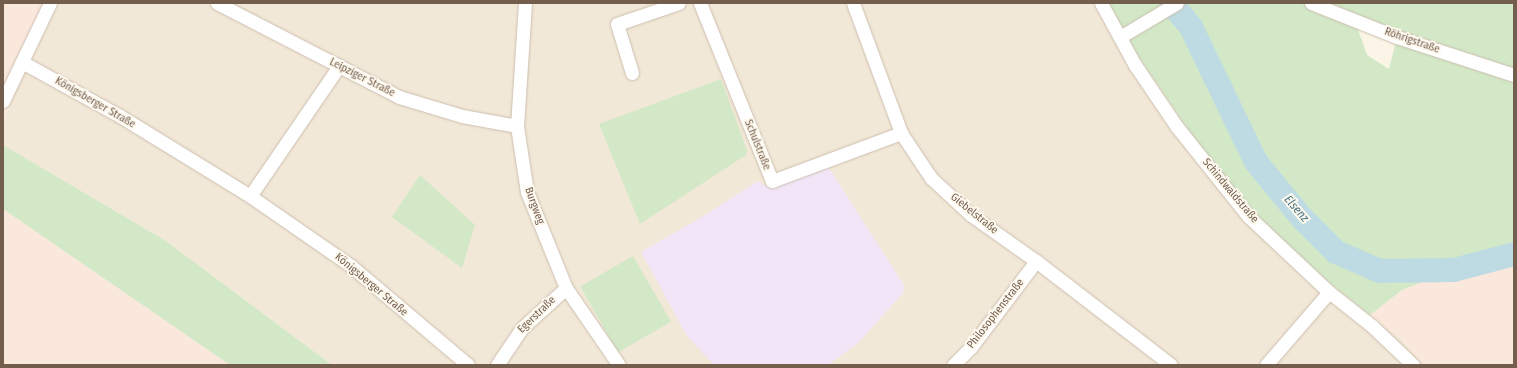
<!DOCTYPE html>
<html>
<head>
<meta charset="utf-8">
<style>
	body { margin:0 }
	#map { position:relative; width:1517px; height:368px; overflow:hidden; background:#fbf5e8; font-family:"Fira Sans Condensed",sans-serif }
	div>[style] { position:absolute }
	.residential>* { inset:0; background:#f2e8d7 }
	.commercial>* { inset:0; background:#fae8dd }
	.education>* { inset:0; background:#f2e5f7 }
	.green>* { inset:0; background:#d2e8c7; transform-origin:0 0 }
	.river>* { height:24px; margin:-12px; padding:0 12px; transform-origin:12px; border-radius:12px; background:#bedbe3 }
	.roads { filter:drop-shadow(0 0 1px #ccbeaf) drop-shadow(0 0 1px #ccbeaf) }
	.minor>* { height:13px; margin:-6.5px; padding:0 6.5px; transform-origin:6.5px; border-radius:6.5px; background:#fff }
	span { translate:-50% -50%; white-space:nowrap; text-align:center; line-height:1.15; -webkit-text-stroke:4px #fef9ee; paint-order:stroke }
	.street-label { font-size:11px; color:#735e4e }
	.water-label { font-size:12px; color:#497685; font-style:italic }
	.frame { position:absolute; inset:0; border:4px solid #735e4e; pointer-events:none }
</style>
</head>
<body>
<div id="map">
	<div class="residential">
		<div style="clip-path:polygon(49px 3px,1108px 3px,1135px 51px,1209px 160px,1319px 274px,1400px 338px,1424px 365px,332px 365px,166px 241px,3px 145px,3px 123px)"></div>
	</div>
	<div class="commercial">
		<div style="clip-path:polygon(3px 3px,49px 3px,3px 123px)"></div>
		<div style="clip-path:polygon(3px 209px,230px 365px,3px 365px)"></div>
		<div style="clip-path:polygon(1514px 265px,1514px 365px,1424px 365px,1400px 338px,1370px 315px,1402px 290px,1429px 279px)"></div>
	</div>
	<div class="education">
		<div style="clip-path:polygon(827px 165px,904px 285px,903px 293px,857px 344px,828px 365px,714px 365px,687px 336px,641px 252px,702px 217px,758px 181px,771px 189px,803px 173px)"></div>
	</div>
	<div class="green">
		<div style="clip-path:polygon(evenodd,1108px 3px,1514px 3px,1514px 265px,1429px 279px,1402px 290px,1370px 315px,1319px 274px,1254px 215px,1209px 160px,1135px 51px,1108px 3px,1355px 21px,1397px 37px,1389px 69px,1367px 55px,1355px 21px)"></div>
		<div style="clip-path:polygon(721px 79px,747px 150px,746px 155px,640px 224px,599px 124px)"></div>
		<div style="clip-path:polygon(3px 145px,166px 241px,332px 365px,230px 365px,3px 209px)"></div>
		<div style="clip-path:polygon(420px 175px,475px 225px,462px 268px,392px 217px)"></div>
		<div style="left:633px;top:256px;width:76px;height:61px;rotate:60deg"></div>
	</div>
	<div class="river">
		<div style="left:1171px;top:3px;width:31px;rotate:50deg"></div>
		<div style="left:1191px;top:27px;width:150px;rotate:64.3deg"></div>
		<div style="left:1256px;top:162px;width:72px;rotate:50.6deg"></div>
		<div style="left:1302px;top:218px;width:48px;rotate:45deg"></div>
		<div style="left:1336px;top:252px;width:48px;rotate:23.4deg"></div>
		<div style="left:1380px;top:271px;width:74px;rotate:-0.8deg"></div>
		<div style="left:1454px;top:270px;width:62px;rotate:-14.9deg"></div>
	</div>
	<div class="roads">
		<div class="minor">
			<div style="left:217px;top:3px;width:205px;rotate:27.3deg"></div>
			<div style="left:399px;top:97px;width:66px;rotate:16.8deg"></div>
			<div style="left:462px;top:116px;width:56px;rotate:10.3deg"></div>
			<div style="left:525px;top:3px;width:123px;rotate:93.7deg"></div>
			<div style="left:517px;top:126px;width:67px;rotate:81.4deg"></div>
			<div style="left:527px;top:192px;width:104px;rotate:67.9deg"></div>
			<div style="left:566px;top:288px;width:93px;rotate:55.5deg"></div>
			<div style="left:700px;top:3px;width:192px;rotate:68deg"></div>
			<div style="left:772px;top:181px;width:138px;rotate:-20.4deg"></div>
			<div style="left:853px;top:3px;width:139px;rotate:69.7deg"></div>
			<div style="left:901px;top:133px;width:54px;rotate:56.3deg"></div>
			<div style="left:931px;top:178px;width:54px;rotate:42.8deg"></div>
			<div style="left:971px;top:215px;width:80px;rotate:35.3deg"></div>
			<div style="left:1036px;top:261px;width:170px;rotate:37.6deg"></div>
			<div style="left:1101px;top:3px;width:71px;rotate:61.3deg"></div>
			<div style="left:1135px;top:65px;width:75px;rotate:55.9deg"></div>
			<div style="left:1177px;top:127px;width:114px;rotate:51.4deg"></div>
			<div style="left:1248px;top:216px;width:111px;rotate:43.2deg"></div>
			<div style="left:1329px;top:292px;width:55px;rotate:38.3deg"></div>
			<div style="left:1372px;top:326px;width:57px;rotate:43.6deg"></div>
			<div style="left:1311px;top:3px;width:92px;rotate:21.6deg"></div>
			<div style="left:1397px;top:37px;width:123px;rotate:18deg"></div>
			<div style="left:1120px;top:37px;width:66px;rotate:-30.8deg"></div>
			<div style="left:22px;top:62px;width:112px;rotate:28.9deg"></div>
			<div style="left:120px;top:116px;width:153px;rotate:31.6deg"></div>
			<div style="left:250px;top:196px;width:123px;rotate:34.7deg"></div>
			<div style="left:351px;top:266px;width:153px;rotate:40.2deg"></div>
			<div style="left:632px;top:73px;width:51px;rotate:-107deg"></div>
			<div style="left:617px;top:24px;width:65px;rotate:-18.7deg"></div>
			<div style="left:3px;top:101px;width:109px;rotate:-64.4deg"></div>
			<div style="left:250px;top:196px;width:158px;rotate:-55.6deg"></div>
			<div style="left:497px;top:365px;width:45px;rotate:-56deg"></div>
			<div style="left:522px;top:328px;width:59px;rotate:-42.3deg"></div>
			<div style="left:953px;top:365px;width:25px;rotate:-45deg"></div>
			<div style="left:971px;top:347px;width:108px;rotate:-52.9deg"></div>
			<div style="left:1266px;top:365px;width:96px;rotate:-49.2deg"></div>
		</div>
	</div>
	<div class="street-label">
		<span style="left:1412px;top:41px;rotate:19deg">Röhrigstraße</span>
		<span style="left:362px;top:78px;rotate:27deg">Leipziger Straße</span>
		<span style="left:95px;top:103px;rotate:30deg">Königsberger Straße</span>
		<span style="left:757px;top:145px;rotate:68deg">Schulstraße</span>
		<span style="left:1230px;top:191px;rotate:50deg">Schindwaldstraße</span>
		<span style="left:534px;top:206px;rotate:70deg">Burgweg</span>
		<span style="left:974px;top:214px;rotate:39deg">Giebelstraße</span>
		<span style="left:371px;top:285px;rotate:40deg">Königsberger Straße</span>
		<span style="left:996px;top:314px;rotate:-52deg">Philosophenstraße</span>
		<span style="left:537px;top:315px;rotate:-44deg">Egerstraße</span>
	</div>
	<div class="water-label">
		<span style="left:1296px;top:209px;rotate:49deg">Elsenz</span>
	</div>
	<div class="frame"></div>
</div>
</body>
</html>
